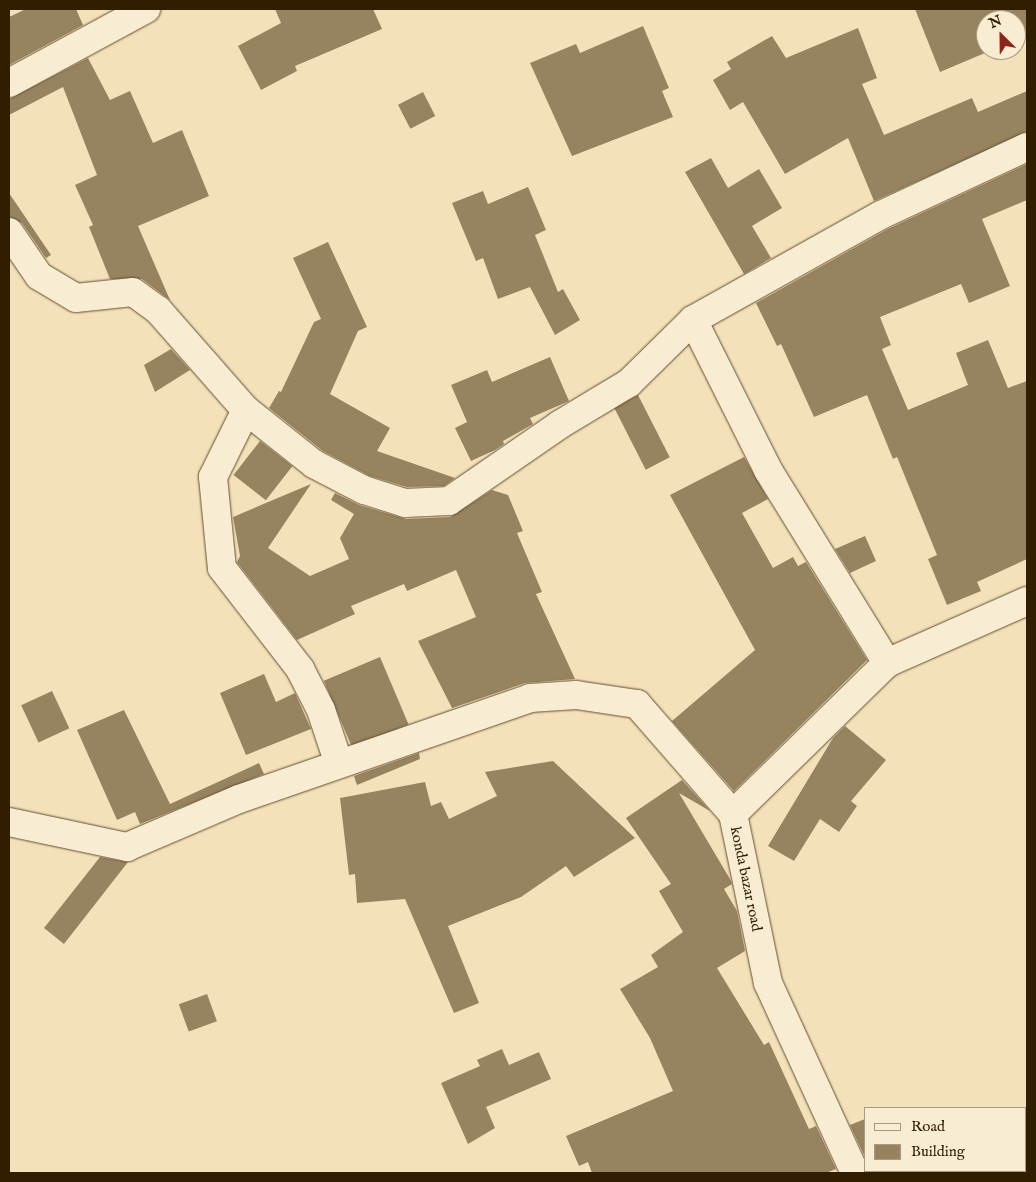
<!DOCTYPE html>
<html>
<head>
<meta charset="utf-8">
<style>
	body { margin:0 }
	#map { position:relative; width:1036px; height:1182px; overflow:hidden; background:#f5e1b9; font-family:"IM FELL English",serif }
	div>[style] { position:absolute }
	.building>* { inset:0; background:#978360; transform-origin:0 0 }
	.roads { filter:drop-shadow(0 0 1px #624f2e) drop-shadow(0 0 1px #624f2e) }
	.street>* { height:28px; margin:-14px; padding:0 14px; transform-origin:14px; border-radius:14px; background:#f8ecd2 }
	.secondary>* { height:28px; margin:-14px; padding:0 14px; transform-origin:14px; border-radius:14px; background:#f8ecd2 }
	span { translate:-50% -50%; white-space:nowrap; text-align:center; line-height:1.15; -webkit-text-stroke:4px #f8ecd2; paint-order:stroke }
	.street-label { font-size:15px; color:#311e00 }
	.frame { position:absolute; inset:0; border:10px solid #311e00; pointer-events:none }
	.legend { position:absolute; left:864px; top:1107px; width:162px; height:65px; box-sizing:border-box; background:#f8ecd2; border:1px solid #a89a7e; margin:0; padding:6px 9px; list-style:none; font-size:15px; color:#311e00 }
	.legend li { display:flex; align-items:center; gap:10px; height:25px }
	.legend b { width:25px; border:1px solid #a89a7e }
	.north { position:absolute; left:976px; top:10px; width:50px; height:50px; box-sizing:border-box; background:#f8ecd2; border:1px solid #a89a7e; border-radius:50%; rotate:337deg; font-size:14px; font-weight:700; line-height:20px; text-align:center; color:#311e00 }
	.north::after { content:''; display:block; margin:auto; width:18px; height:22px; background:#8f2418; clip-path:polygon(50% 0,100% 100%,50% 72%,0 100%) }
</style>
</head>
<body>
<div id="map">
	<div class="building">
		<div style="clip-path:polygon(26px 9px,76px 9px,83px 25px,9px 65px,9px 17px)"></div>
		<div style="clip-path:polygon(275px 9px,373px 9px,382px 29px,295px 66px,297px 71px,261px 90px,238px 46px,281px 23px)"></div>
		<div style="clip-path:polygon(915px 9px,1027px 9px,1027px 36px,1016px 40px,1016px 20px,986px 20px,986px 50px,992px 50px,940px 72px)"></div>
		<div style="clip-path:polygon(643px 26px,669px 88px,662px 91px,673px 117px,572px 156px,530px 63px,576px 44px,580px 53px)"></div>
		<div style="clip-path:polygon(858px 28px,877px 78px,862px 84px,884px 135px,972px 98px,978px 112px,1027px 91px,1027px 132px,874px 201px,848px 138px,785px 174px,743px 102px,730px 110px,713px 80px,731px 69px,727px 62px,772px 36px,786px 58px)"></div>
		<div style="clip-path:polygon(88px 58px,110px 100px,130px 91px,153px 143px,182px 130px,209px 196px,138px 226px,170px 300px,142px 279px,110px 279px,89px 227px,93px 225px,75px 185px,97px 175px,63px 87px,9px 115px,9px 99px)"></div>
		<div style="left:423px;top:92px;width:27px;height:28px;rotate:63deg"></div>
		<div style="clip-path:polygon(711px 158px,728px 188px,759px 169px,782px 208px,752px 226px,771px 258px,744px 274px,685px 172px)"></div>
		<div style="clip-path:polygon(1027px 164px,1027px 200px,982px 219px,1010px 286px,969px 303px,961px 284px,880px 317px,891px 345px,882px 349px,908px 410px,968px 385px,956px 353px,988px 340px,1008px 388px,1027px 381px,1027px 559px,977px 582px,981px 591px,947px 605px,928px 559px,937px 555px,897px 457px,893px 459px,867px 395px,814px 417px,781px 344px,777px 346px,756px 303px,888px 229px)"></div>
		<div style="clip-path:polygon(528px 187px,546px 230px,535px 235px,558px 292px,563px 289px,580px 320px,555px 335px,530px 287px,498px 299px,483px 258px,476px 261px,452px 203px,483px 191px,488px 204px)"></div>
		<div style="clip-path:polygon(9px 193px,51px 255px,46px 258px,22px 223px,9px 217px)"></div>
		<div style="clip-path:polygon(328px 242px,367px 327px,358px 331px,330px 394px,390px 428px,377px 451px,455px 478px,444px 486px,407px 487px,370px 476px,323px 451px,269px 408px,279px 391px,281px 392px,314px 322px,321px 319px,293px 258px)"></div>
		<div style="clip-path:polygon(171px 349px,190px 370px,155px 392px,144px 365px)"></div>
		<div style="clip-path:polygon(550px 357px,569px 401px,530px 418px,533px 424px,503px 441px,504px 444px,495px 450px,471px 461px,455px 428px,467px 422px,451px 385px,487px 370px,492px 382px)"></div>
		<div style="left:638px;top:395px;width:70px;height:27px;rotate:63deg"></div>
		<div style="left:260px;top:441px;width:41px;height:43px;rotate:38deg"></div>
		<div style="clip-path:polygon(744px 457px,768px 499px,742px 513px,773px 568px,793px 557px,798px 566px,806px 562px,867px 660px,734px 791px,672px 721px,755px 650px,670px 495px)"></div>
		<div style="clip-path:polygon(311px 484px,268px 548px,310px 576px,349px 559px,340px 538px,354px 514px,331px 500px,335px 493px,359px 505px,406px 519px,450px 517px,492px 490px,508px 495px,523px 531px,517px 533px,542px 592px,536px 594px,575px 679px,525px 683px,452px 708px,418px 641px,476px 617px,456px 570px,407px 591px,404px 584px,351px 606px,355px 614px,297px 640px,237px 562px,240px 556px,233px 517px)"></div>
		<div style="clip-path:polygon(865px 536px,876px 561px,850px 573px,835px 549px)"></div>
		<div style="left:380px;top:657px;width:73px;height:61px;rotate:67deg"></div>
		<div style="clip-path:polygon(264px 674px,276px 702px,295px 693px,311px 729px,246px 755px,220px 693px)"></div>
		<div style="left:52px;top:691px;width:41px;height:34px;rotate:65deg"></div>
		<div style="clip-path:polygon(124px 710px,170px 804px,259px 763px,264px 774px,140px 824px,135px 812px,117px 820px,77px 730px)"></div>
		<div style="clip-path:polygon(845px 726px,886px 760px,851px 801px,857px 806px,839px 832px,820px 819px,794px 861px,768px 846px,833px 738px)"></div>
		<div style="clip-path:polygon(419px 753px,420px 759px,357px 785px,354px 776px)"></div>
		<div style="clip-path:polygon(553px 761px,635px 838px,574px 877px,566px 866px,521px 897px,448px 926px,479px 1003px,454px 1013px,405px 899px,357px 903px,355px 874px,349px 875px,340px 798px,425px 782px,431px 806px,441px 802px,449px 819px,497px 796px,485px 772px)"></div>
		<div style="clip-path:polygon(682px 780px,710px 811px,679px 793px,730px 879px,732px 884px,724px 889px,737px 911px,745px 951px,717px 968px,764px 1045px,769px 1042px,809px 1129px,816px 1126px,836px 1169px,826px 1173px,592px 1173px,588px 1162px,579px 1166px,566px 1136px,673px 1091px,650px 1038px,620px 989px,658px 967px,651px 955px,683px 932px,659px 891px,671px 884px,626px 818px)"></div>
		<div style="clip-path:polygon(100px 857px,128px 862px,64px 944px,44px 928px)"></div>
		<div style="left:207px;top:994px;width:29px;height:30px;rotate:70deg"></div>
		<div style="clip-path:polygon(502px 1049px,509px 1065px,539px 1052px,551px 1079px,486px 1107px,495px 1128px,468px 1144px,441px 1083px,480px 1066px,477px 1060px)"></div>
		<div style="clip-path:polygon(865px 1119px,865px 1157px,850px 1125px)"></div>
	</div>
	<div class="roads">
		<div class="street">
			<div style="left:9px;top:83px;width:156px;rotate:-28.4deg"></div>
			<div style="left:9px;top:232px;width:53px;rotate:55.7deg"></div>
			<div style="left:39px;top:276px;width:43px;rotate:30.7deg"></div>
			<div style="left:76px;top:298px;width:57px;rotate:-6deg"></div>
			<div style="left:133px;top:292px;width:31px;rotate:36deg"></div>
			<div style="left:158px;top:310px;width:133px;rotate:48.7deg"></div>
			<div style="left:246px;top:410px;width:75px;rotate:116.2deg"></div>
			<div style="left:213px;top:477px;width:91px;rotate:84.4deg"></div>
			<div style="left:222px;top:568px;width:128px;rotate:52.3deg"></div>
			<div style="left:300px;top:669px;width:46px;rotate:62.9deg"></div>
			<div style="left:321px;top:710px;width:57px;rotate:71.6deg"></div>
			<div style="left:693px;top:320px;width:168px;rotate:63.4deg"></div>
			<div style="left:768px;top:470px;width:227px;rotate:58.3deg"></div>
			<div style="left:246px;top:410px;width:87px;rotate:38.5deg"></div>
			<div style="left:314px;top:464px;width:56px;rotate:27.5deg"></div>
			<div style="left:364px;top:490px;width:43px;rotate:17.6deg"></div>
			<div style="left:405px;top:503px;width:44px;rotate:-2.6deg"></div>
			<div style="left:449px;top:501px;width:134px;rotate:-34.6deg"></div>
			<div style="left:559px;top:425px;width:82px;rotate:-31deg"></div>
			<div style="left:629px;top:383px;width:90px;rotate:-44.5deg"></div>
			<div style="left:693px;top:320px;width:215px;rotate:-29.2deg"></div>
			<div style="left:881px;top:215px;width:161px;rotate:-25deg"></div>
			<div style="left:9px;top:822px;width:121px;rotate:12deg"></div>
			<div style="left:127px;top:847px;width:122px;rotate:-23.2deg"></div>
			<div style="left:239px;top:799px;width:308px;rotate:-19.1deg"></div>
			<div style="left:530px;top:698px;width:46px;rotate:-3.7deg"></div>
			<div style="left:576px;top:695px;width:62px;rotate:8.4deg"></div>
			<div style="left:637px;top:704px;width:146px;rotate:48.9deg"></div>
		</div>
		<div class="secondary">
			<div style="left:855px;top:1173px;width:209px;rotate:-114.6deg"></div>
			<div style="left:768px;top:983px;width:173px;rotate:-101.7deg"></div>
			<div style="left:733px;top:814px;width:216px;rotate:-44.4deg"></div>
			<div style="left:887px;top:663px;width:153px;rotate:-23.9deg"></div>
		</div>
	</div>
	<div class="street-label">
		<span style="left:746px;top:879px;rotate:78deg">konda bazar road</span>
	</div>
	<div class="frame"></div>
	<ul class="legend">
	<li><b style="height:6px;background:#f8ecd2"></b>Road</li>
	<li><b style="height:14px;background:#978360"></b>Building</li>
	</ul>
	<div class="north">N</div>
</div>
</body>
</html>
